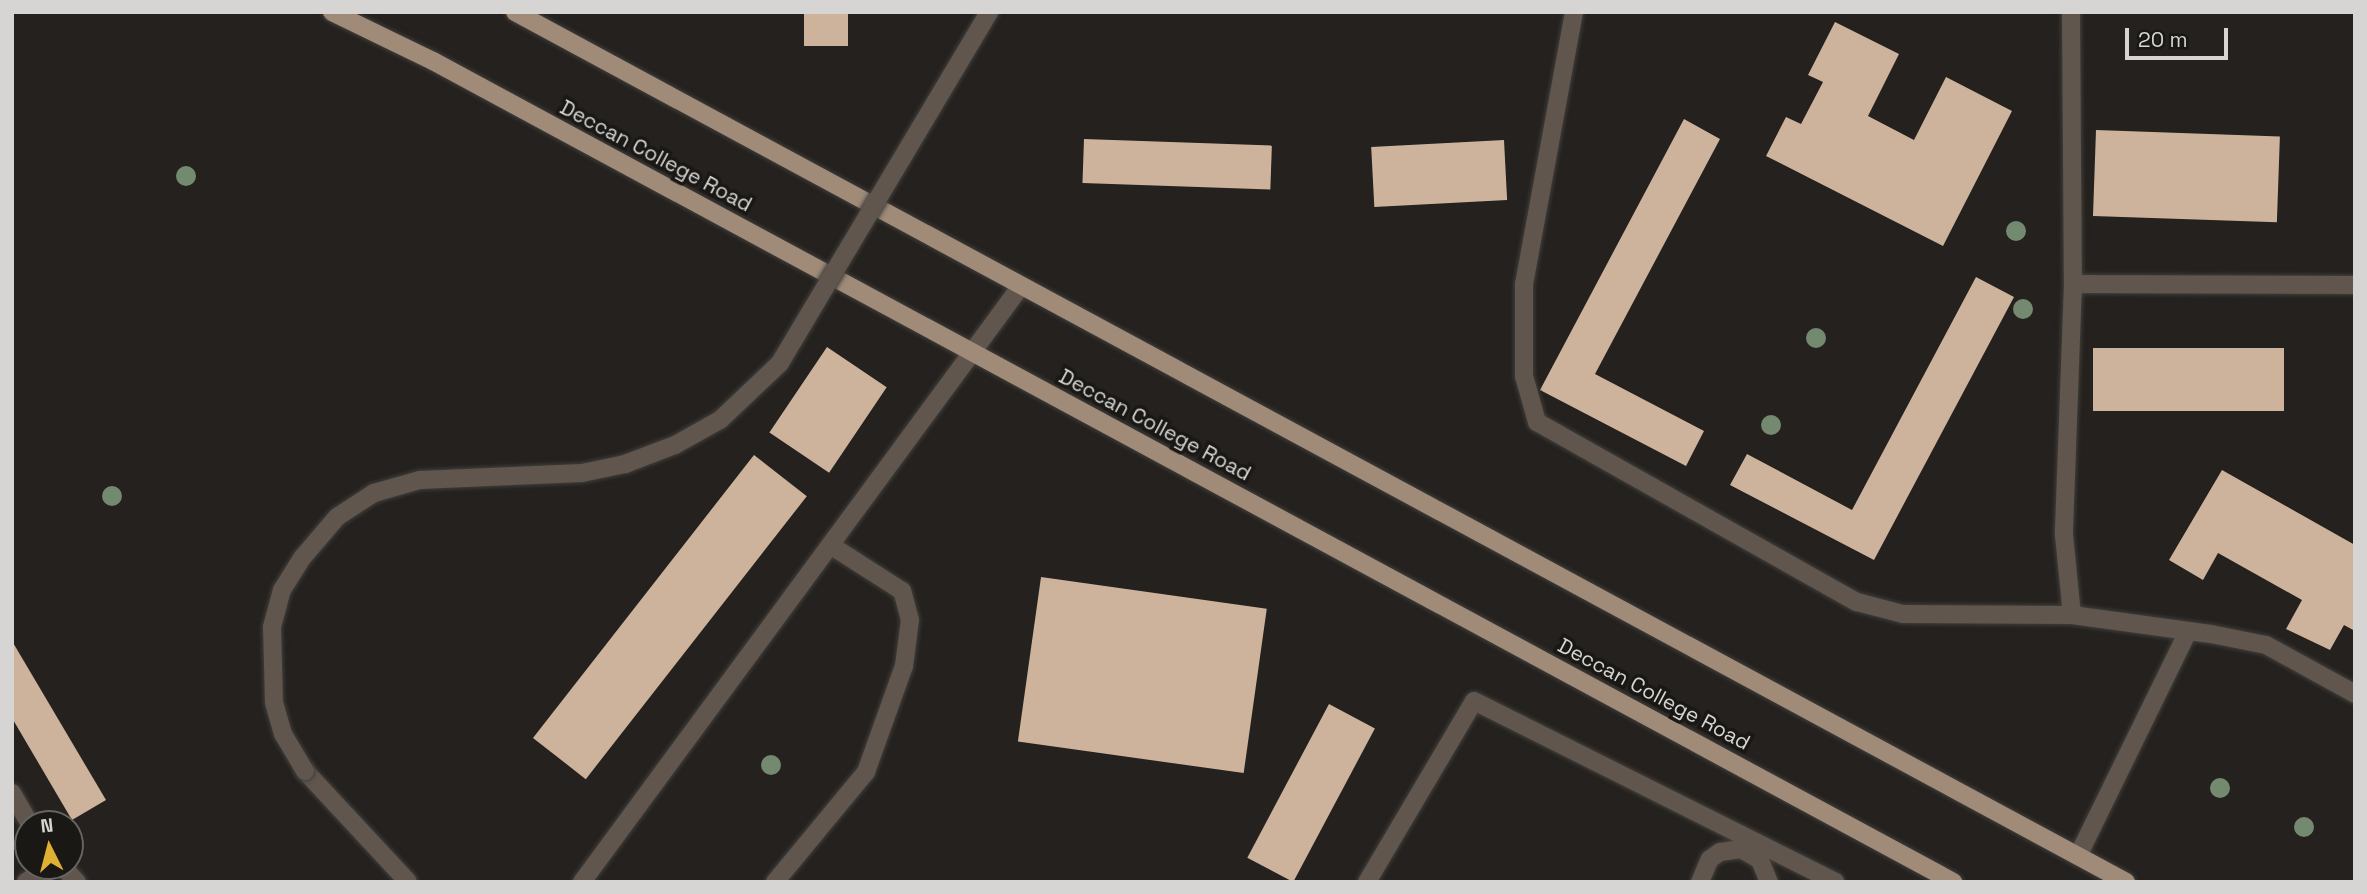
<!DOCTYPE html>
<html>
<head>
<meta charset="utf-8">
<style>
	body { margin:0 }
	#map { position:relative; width:2367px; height:894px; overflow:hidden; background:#24211e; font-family:"Space Grotesk",sans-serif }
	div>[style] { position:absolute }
	.building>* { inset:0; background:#cdb39c; transform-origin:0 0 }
	.roads { filter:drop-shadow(0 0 2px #403e3b) drop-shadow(0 0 2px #403e3b) }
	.service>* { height:18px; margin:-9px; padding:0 9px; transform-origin:9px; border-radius:9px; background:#61564d }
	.primary>* { height:18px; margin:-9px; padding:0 9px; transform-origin:9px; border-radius:9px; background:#a08b78 }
	.bridges { filter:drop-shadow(0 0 2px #403e3b) drop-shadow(0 0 2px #403e3b) }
	.service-bridge>* { height:18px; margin:-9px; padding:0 9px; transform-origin:9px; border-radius:9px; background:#61564d }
	.trees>* { width:20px; height:20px; margin:-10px; border-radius:50%; background:#748a70 }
	span { translate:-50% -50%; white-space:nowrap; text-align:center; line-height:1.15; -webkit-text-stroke:7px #1a1815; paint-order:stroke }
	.street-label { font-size:21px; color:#d6d5d3 }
	.frame { position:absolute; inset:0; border:14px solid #d6d5d3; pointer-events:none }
	.north { position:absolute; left:14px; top:810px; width:70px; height:70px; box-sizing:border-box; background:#1a1815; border:2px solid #656461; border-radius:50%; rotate:354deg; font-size:19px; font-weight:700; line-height:28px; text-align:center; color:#d6d5d3 }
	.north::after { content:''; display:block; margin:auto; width:24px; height:32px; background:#e0b034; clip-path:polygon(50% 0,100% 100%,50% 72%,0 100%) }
	.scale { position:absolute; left:2125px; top:28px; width:103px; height:32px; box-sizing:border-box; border:4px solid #d6d5d3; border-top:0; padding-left:9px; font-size:21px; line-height:24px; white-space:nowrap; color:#d6d5d3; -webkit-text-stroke:5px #1a1815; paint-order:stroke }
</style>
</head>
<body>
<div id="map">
	<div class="building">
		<div style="left:804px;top:12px;width:44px;height:34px"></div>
		<div style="clip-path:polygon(1835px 22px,1899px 54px,1868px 116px,1914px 140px,1946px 77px,2012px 111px,1943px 246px,1766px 156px,1786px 117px,1801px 124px,1823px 82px,1808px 75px)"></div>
		<div style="clip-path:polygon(1684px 119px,1720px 139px,1595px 374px,1704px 431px,1686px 466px,1540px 390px)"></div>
		<div style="left:2096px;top:130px;width:184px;height:86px;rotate:2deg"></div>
		<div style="left:1084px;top:139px;width:188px;height:44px;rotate:2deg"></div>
		<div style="left:1504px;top:140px;width:60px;height:133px;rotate:87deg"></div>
		<div style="clip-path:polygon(1976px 277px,2014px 297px,1874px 560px,1730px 485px,1747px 454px,1852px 510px)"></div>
		<div style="left:827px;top:347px;width:72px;height:103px;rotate:34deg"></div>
		<div style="left:2093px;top:348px;width:191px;height:63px"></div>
		<div style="left:754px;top:455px;width:67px;height:359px;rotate:38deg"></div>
		<div style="clip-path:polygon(2222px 470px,2355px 545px,2355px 631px,2344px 625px,2330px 650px,2286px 629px,2302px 600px,2218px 553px,2203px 580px,2169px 560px)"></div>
		<div style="left:1041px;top:577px;width:228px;height:166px;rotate:8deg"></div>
		<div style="clip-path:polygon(12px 641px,106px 800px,72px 820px,12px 718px)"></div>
		<div style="left:1329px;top:704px;width:52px;height:174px;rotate:28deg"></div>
	</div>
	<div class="roads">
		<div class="service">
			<div style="left:1574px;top:12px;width:277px;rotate:100.4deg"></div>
			<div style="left:1524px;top:284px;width:92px;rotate:90deg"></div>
			<div style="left:1524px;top:376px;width:48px;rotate:74.2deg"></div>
			<div style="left:1537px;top:422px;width:367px;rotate:29.4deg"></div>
			<div style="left:1857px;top:602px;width:48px;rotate:14.6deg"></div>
			<div style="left:1903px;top:614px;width:169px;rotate:0.3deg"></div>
			<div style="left:2072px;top:615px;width:140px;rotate:7.8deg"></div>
			<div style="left:2211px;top:634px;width:56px;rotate:11.3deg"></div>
			<div style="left:2266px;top:645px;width:102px;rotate:28.8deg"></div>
			<div style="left:2071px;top:12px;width:272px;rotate:89.6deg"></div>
			<div style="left:2073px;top:284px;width:251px;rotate:92.1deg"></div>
			<div style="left:2064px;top:535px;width:80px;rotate:84.3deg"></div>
			<div style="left:2073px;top:284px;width:282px;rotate:0.2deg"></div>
			<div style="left:305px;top:771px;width:151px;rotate:47.1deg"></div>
			<div style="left:12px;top:793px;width:36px;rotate:60deg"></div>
			<div style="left:2078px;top:856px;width:250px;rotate:-63.9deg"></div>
			<div style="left:62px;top:866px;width:22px;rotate:47deg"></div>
			<div style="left:26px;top:882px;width:31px;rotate:-32deg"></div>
			<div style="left:582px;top:882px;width:740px;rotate:-53.63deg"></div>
			<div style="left:775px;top:882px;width:143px;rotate:-50.4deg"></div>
			<div style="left:866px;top:772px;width:113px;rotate:-70.3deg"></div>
			<div style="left:904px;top:666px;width:46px;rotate:-82.6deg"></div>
			<div style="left:910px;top:620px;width:30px;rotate:-105deg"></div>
			<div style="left:902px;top:591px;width:85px;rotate:-147.4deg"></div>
			<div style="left:1367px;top:882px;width:210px;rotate:-59.4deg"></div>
			<div style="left:1474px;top:701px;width:404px;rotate:26.6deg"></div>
			<div style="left:1700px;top:882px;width:25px;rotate:-67deg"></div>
			<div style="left:1710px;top:859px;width:12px;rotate:-35deg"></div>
			<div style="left:1720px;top:852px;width:21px;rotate:-8deg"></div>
			<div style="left:1741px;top:849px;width:22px;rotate:30deg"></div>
			<div style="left:1760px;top:860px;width:24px;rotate:68deg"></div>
		</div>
		<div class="primary">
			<div style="left:332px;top:12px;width:112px;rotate:25.9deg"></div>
			<div style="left:433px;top:61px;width:1728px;rotate:28.37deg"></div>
			<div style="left:515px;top:12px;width:1831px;rotate:28.37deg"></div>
		</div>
	</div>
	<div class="bridges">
		<div class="service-bridge">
			<div style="left:305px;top:771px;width:43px;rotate:-120.7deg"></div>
			<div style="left:283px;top:734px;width:33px;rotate:-106deg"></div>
			<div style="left:274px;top:702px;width:75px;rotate:-91.5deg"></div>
			<div style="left:272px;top:627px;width:38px;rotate:-75deg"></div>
			<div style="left:282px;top:590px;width:39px;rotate:-58deg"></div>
			<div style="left:303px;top:557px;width:52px;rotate:-49.6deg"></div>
			<div style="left:337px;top:517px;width:44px;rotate:-33deg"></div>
			<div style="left:374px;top:493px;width:48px;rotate:-15.8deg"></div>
			<div style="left:420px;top:480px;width:162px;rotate:-2.5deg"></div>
			<div style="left:582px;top:473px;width:44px;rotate:-11.8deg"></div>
			<div style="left:625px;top:464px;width:53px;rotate:-20.8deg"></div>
			<div style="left:675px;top:445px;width:51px;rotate:-29.1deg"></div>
			<div style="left:720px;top:420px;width:83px;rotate:-43.5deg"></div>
			<div style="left:780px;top:363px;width:409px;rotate:-59.2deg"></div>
		</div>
	</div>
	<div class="trees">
		<div style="left:186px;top:176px"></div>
		<div style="left:2016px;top:231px"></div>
		<div style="left:2023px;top:309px"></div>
		<div style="left:1816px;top:338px"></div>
		<div style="left:1771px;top:425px"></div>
		<div style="left:112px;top:496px"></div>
		<div style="left:771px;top:765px"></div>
		<div style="left:2220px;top:788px"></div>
		<div style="left:2304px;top:827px"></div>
	</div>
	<div class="street-label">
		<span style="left:656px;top:156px;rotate:28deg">Deccan College Road</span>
		<span style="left:1155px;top:425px;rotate:28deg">Deccan College Road</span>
		<span style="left:1654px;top:694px;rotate:28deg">Deccan College Road</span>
	</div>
	<div class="frame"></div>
	<div class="north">N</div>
	<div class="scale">20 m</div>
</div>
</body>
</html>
